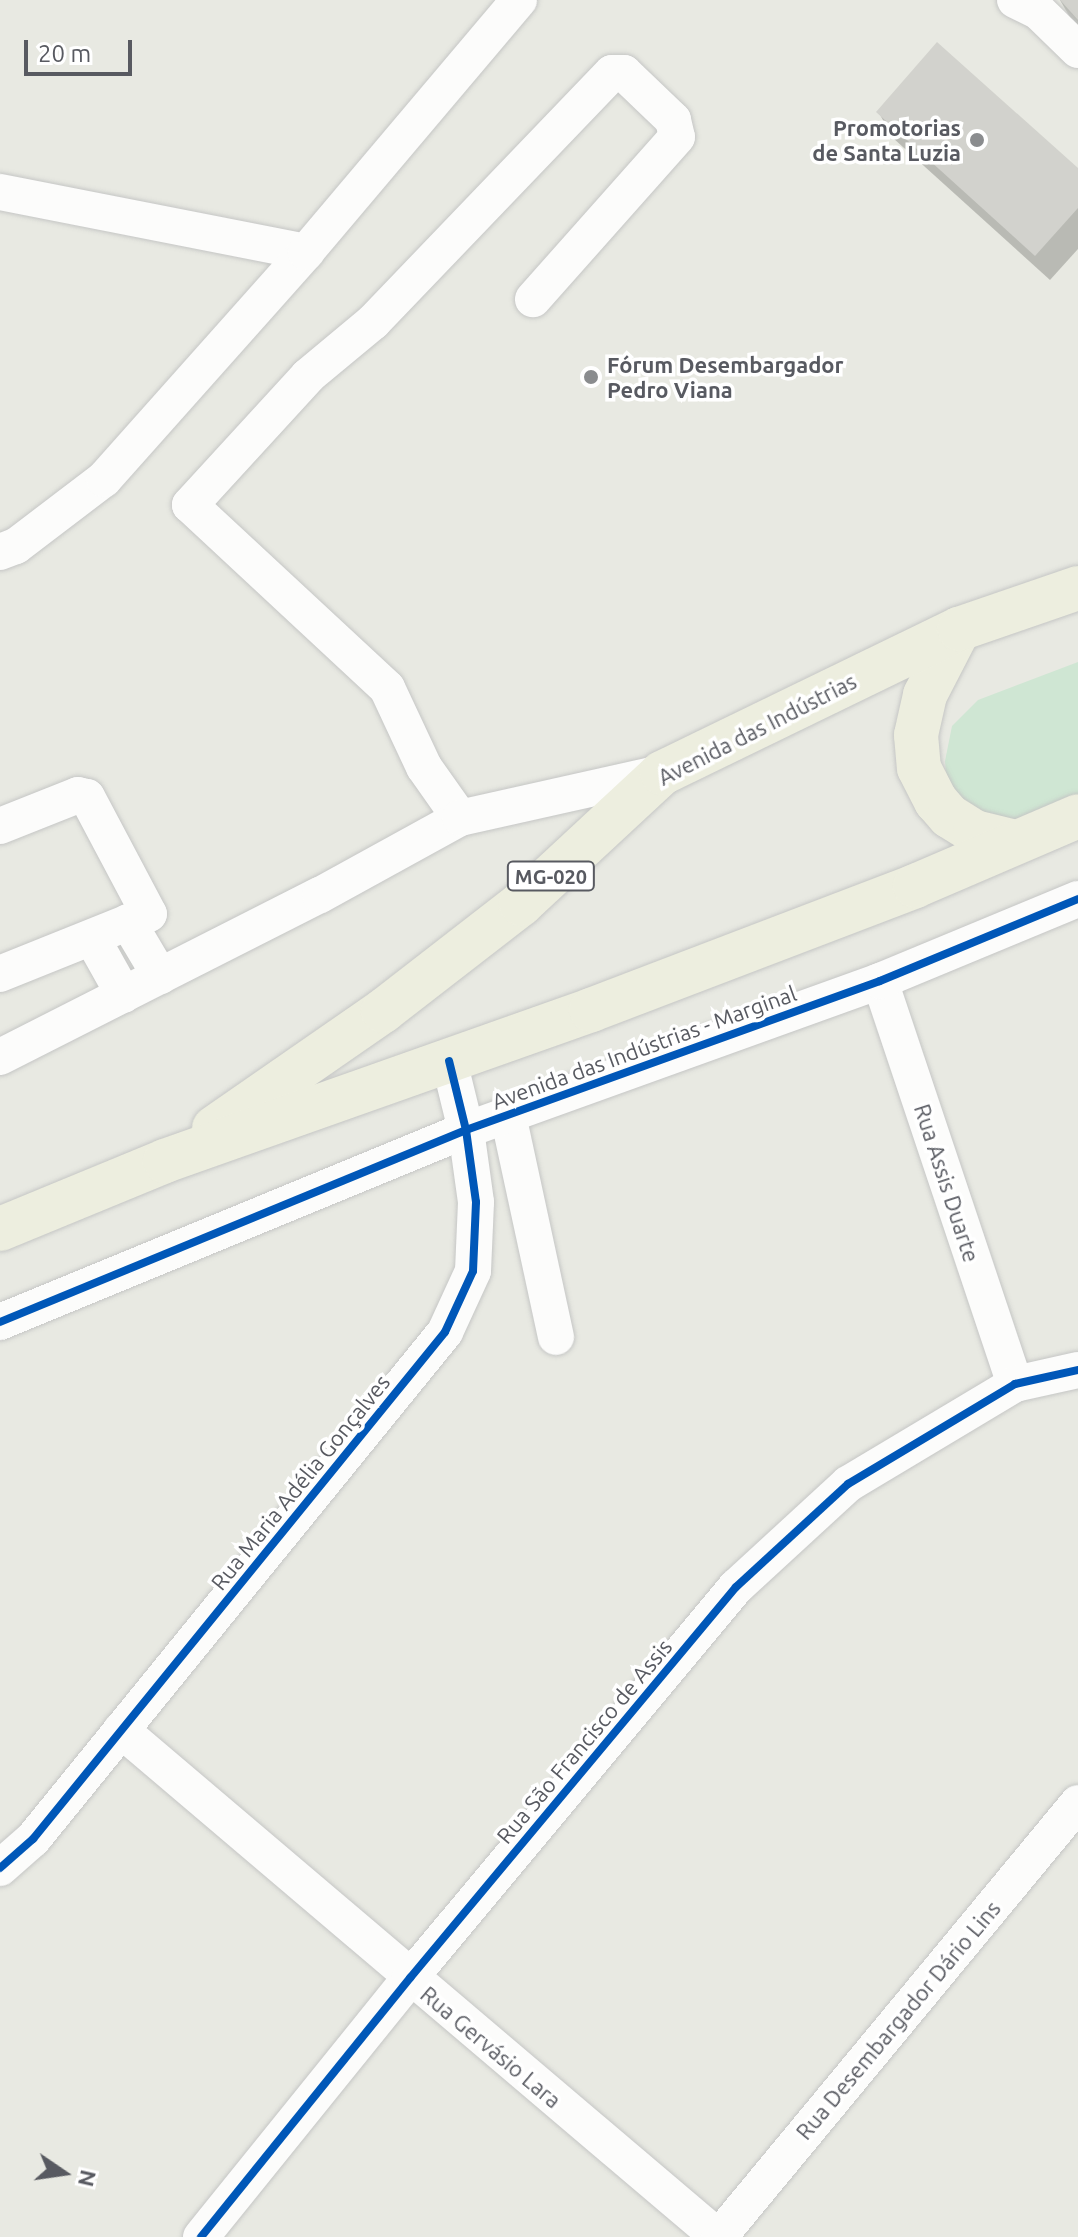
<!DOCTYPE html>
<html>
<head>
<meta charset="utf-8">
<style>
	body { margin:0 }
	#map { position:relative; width:1078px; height:2237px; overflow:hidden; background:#e8e9e2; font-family:Ubuntu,sans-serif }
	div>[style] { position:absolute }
	.green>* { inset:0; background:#cfe6d3 }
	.shadow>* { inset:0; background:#0003 }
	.building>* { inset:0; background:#d2d2cd }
	.roads { filter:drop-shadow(0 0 2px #c5c6c5) drop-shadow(0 0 2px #c5c6c5) }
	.minor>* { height:36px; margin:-18px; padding:0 18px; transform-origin:18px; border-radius:18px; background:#fcfcfb }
	.highway>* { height:44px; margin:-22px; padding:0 22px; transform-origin:22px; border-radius:22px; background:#edeedf }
	.cycleway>* { height:8px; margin:-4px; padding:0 4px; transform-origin:4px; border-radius:4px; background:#0057b8 }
	.dots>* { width:22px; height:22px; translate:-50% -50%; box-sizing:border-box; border:4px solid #fff; border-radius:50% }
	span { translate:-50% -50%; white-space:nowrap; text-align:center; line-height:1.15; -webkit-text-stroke:7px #fff; paint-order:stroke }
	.shield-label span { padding:2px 6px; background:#fff; border:2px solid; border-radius:6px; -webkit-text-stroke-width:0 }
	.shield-label { font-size:20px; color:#585a61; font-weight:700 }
	.poi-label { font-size:22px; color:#585a61; font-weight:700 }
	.right { translate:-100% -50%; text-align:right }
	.left { translate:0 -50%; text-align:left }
	.street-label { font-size:22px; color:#585a61 }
	.north { position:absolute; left:24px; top:2133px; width:80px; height:80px; -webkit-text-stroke:6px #fff; paint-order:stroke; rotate:103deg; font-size:22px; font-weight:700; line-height:32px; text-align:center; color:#585a61 }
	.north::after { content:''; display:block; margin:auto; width:28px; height:36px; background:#585a61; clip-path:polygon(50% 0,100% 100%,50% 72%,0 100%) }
	.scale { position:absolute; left:24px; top:40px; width:108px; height:36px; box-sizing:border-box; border:4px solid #585a61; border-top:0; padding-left:10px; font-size:24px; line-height:28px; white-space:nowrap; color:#585a61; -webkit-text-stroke:6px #fff; paint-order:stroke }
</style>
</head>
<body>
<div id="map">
	<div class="green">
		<div style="clip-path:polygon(1078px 662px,1078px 807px,1019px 831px,948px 795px,945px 761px,952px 726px,978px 700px)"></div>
	</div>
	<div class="shadow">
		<div style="clip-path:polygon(1060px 0,1078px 0,1078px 27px,1072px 21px)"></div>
		<div style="clip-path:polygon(879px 113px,1078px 170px,1078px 249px,1050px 280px,893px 138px)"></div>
	</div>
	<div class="building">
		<div style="clip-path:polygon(1060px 0,1078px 0,1078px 20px)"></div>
		<div style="clip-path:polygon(937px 42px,1078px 168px,1078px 208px,1035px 256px,876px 112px)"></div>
	</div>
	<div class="roads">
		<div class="minor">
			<div style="left:1015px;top:0;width:25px;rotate:26deg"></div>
			<div style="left:1038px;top:11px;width:56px;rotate:44.3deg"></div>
			<div style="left:0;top:192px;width:312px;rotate:11.1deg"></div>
			<div style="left:0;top:552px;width:17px;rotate:-21deg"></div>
			<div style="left:16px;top:546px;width:111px;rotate:-37.3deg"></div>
			<div style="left:104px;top:479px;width:304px;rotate:-48.3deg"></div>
			<div style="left:306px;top:252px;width:330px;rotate:-49.8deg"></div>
			<div style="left:460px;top:818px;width:62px;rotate:-125.2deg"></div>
			<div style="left:424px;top:767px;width:87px;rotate:-115.1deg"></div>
			<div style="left:387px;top:688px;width:269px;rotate:-137.1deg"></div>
			<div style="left:190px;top:505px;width:175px;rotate:-47.5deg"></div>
			<div style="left:308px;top:376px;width:85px;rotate:-39.7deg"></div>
			<div style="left:373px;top:322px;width:345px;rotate:-46.2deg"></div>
			<div style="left:612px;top:73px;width:12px"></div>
			<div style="left:624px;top:73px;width:68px;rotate:43.8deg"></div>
			<div style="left:673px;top:120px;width:17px;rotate:77deg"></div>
			<div style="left:677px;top:137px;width:217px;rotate:131.6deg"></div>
			<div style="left:0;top:826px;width:84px;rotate:-21.7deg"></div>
			<div style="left:78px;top:795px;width:9px;rotate:13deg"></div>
			<div style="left:87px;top:797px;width:132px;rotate:62.1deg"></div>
			<div style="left:149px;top:914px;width:161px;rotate:158.1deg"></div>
			<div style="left:128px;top:922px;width:63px;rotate:59.3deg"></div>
			<div style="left:92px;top:938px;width:65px;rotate:60.7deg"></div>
			<div style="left:880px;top:981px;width:425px;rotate:71.5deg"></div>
			<div style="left:0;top:1057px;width:359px;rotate:-26.9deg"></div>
			<div style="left:320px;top:895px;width:160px;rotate:-28.8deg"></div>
			<div style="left:460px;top:818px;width:207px;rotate:-12.6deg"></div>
			<div style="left:508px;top:1115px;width:227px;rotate:77.8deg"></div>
			<div style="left:0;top:1322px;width:504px;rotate:-22.39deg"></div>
			<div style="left:466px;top:1130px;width:440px;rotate:-19.8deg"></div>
			<div style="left:880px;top:981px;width:214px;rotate:-22.5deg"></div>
			<div style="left:121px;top:1730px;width:783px;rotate:40.34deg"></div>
			<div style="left:0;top:1868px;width:44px;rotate:-41.3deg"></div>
			<div style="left:33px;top:1839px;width:653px;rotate:-50.9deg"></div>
			<div style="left:445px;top:1332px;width:67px;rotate:-65.3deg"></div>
			<div style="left:473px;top:1271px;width:69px;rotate:-87.5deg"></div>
			<div style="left:476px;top:1202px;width:73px;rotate:-97.9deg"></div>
			<div style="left:466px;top:1130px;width:71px;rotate:-103.8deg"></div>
			<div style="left:201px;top:2237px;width:333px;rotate:-51.1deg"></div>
			<div style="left:410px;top:1978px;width:509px;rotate:-50.18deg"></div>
			<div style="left:736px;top:1587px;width:152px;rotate:-42.6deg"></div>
			<div style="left:848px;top:1484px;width:195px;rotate:-30.9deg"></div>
			<div style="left:1015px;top:1384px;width:65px;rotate:-12.5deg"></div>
			<div style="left:719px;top:2237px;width:563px;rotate:-50.4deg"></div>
		</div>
		<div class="highway">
			<div style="left:959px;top:629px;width:74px;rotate:117.3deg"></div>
			<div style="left:925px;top:695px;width:41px;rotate:102.7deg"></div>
			<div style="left:916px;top:735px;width:33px;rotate:85deg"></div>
			<div style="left:919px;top:768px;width:37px;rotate:63deg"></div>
			<div style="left:936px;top:801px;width:20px;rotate:49deg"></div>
			<div style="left:949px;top:816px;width:31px;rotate:32deg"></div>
			<div style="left:975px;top:832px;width:41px;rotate:14deg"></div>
			<div style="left:214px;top:1128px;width:206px;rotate:-34.7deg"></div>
			<div style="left:383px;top:1011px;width:175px;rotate:-37.8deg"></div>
			<div style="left:521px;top:904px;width:192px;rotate:-42.9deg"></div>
			<div style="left:662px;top:773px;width:330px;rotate:-25.9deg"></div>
			<div style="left:959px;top:629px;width:126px;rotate:-19deg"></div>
			<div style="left:0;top:1229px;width:178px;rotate:-22.4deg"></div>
			<div style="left:165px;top:1161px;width:452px;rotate:-19.5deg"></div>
			<div style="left:591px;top:1010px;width:347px;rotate:-20.9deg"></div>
			<div style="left:915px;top:886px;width:177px;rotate:-23.2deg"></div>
		</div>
	</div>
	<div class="cycleway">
		<div style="left:0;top:1322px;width:504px;rotate:-22.39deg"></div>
		<div style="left:466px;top:1130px;width:440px;rotate:-19.8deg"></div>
		<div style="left:880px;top:981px;width:214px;rotate:-22.5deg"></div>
		<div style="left:0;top:1868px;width:44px;rotate:-41.3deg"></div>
		<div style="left:33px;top:1839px;width:653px;rotate:-50.9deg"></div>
		<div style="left:445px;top:1332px;width:67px;rotate:-65.3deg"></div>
		<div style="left:473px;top:1271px;width:69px;rotate:-87.5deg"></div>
		<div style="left:476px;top:1202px;width:73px;rotate:-97.9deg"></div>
		<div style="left:466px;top:1130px;width:71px;rotate:-103.8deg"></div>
		<div style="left:201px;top:2237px;width:333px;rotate:-51.1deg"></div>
		<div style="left:410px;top:1978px;width:509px;rotate:-50.18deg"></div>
		<div style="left:736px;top:1587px;width:152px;rotate:-42.6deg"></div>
		<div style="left:848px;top:1484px;width:195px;rotate:-30.9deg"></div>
		<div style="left:1015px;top:1384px;width:65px;rotate:-12.5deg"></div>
	</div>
	<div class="dots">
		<div style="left:977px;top:140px;background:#8a8c8e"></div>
		<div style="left:591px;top:377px;background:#8a8c8e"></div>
	</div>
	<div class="shield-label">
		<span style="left:551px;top:876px">MG-020</span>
	</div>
	<div class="poi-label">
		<span class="right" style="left:961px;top:140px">Promotorias<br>de Santa Luzia</span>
		<span class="left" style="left:607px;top:377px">Fórum Desembargador<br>Pedro Viana</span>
	</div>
	<div class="street-label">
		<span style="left:757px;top:729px;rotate:-27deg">Avenida das Indústrias</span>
		<span style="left:644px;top:1047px;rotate:-20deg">Avenida das Indústrias - Marginal</span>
		<span style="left:947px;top:1183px;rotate:72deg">Rua Assis Duarte</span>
		<span style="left:300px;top:1482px;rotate:-51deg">Rua Maria Adélia Gonçalves</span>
		<span style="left:584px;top:1741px;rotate:-50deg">Rua São Francisco de Assis</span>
		<span style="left:898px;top:2020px;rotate:-50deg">Rua Desembargador Dário Lins</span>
		<span style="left:491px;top:2047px;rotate:40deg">Rua Gervásio Lara</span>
	</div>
	<div class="north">N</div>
	<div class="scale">20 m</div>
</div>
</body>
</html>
